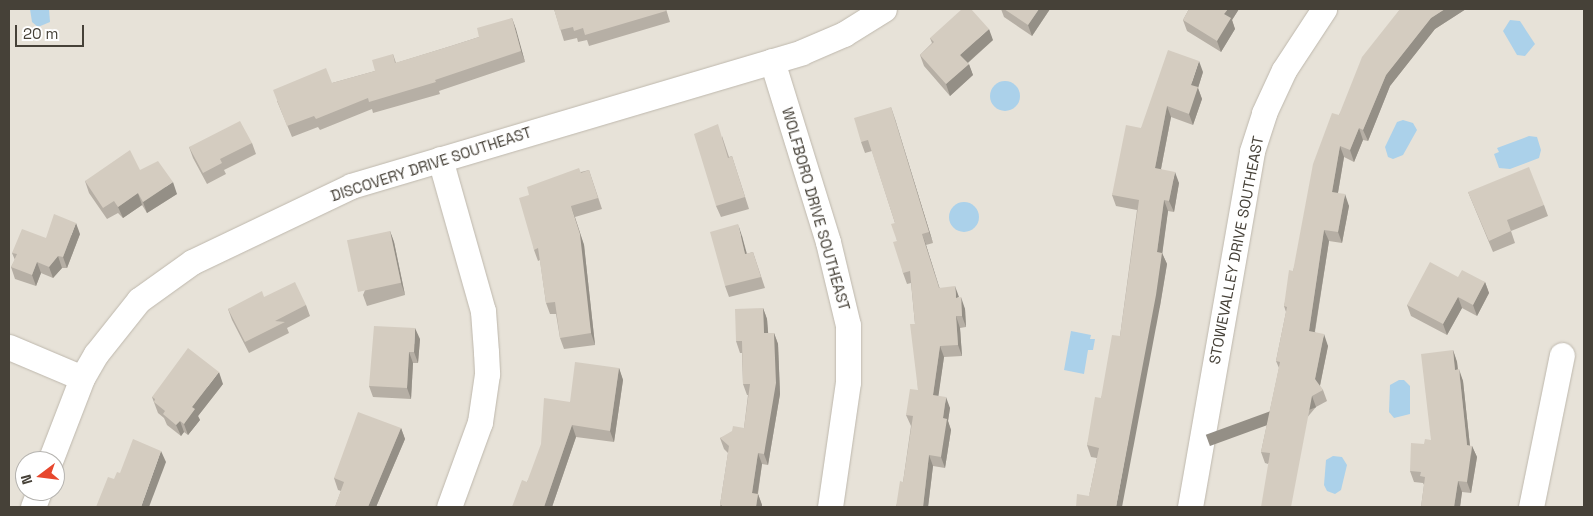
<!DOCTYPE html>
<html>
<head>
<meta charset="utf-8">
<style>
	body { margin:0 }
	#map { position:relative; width:1593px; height:516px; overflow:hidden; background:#f3f0ea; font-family:"Space Grotesk",sans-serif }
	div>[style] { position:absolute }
	.residential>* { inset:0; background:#e7e2d8 }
	.water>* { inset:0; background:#abd1ea }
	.round { border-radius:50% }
	.roads { filter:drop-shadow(0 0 1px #beb8ad) drop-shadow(0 0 1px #beb8ad) }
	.minor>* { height:25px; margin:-12.5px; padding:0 12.5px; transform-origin:12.5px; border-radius:12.5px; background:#fff }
	.wall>* { inset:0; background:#b6afa5 }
	.shaded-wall>* { inset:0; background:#948f86; transform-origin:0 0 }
	.building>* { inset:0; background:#d4ccc0; transform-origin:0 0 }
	span { translate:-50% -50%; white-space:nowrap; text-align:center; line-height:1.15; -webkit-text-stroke:4.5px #fff; paint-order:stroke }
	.street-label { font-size:15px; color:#464138 }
	.frame { position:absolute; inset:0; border:10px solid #464138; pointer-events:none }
	.north { position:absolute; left:15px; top:451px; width:50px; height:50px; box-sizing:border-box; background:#fff; border:1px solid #b5b3af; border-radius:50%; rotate:255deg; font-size:14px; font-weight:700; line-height:20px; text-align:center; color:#464138 }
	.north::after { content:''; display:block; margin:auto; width:18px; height:22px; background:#e7472d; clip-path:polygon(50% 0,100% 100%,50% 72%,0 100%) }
	.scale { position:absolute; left:15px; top:25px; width:69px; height:22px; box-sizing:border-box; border:2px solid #464138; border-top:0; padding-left:6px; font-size:15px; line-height:18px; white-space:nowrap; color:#464138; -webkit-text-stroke:4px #fff; paint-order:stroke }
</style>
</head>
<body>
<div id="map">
	<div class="residential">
		<div style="clip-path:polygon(evenodd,9px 9px,1584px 9px,1584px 507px,9px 507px,9px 9px,25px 461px,55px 461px,55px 491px,25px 491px,25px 461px)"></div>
	</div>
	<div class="water">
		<div style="clip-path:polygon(30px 9px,49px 9px,50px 22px,38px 27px,32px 22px)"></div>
		<div style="clip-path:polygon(1510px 20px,1520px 21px,1535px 44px,1525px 56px,1517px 55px,1503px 31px)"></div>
		<div class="round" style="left:990px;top:81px;width:30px;height:30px"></div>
		<div style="clip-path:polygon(1403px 120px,1413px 123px,1417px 130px,1403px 155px,1393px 159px,1388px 157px,1385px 147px,1397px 122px)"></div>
		<div style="clip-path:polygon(1529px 136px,1537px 137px,1541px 150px,1539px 158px,1510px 169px,1499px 168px,1494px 154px,1499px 152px,1497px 148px)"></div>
		<div class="round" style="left:949px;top:202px;width:30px;height:30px"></div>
		<div style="clip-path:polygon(1071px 331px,1091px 335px,1090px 339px,1095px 339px,1093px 350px,1088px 350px,1084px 374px,1064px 370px)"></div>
		<div style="clip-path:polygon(1399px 380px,1404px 380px,1410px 386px,1410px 414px,1394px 418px,1389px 412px,1390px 385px)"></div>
		<div style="clip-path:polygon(1333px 456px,1342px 457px,1347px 465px,1341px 490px,1335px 494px,1327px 491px,1324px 485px,1326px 460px)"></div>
	</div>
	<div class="roads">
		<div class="minor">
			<div style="left:772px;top:61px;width:189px;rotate:72.8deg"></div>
			<div style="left:828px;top:242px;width:85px;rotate:76.5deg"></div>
			<div style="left:848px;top:325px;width:57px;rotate:90deg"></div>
			<div style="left:848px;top:382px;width:126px;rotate:98.2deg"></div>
			<div style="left:440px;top:159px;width:158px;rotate:74.2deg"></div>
			<div style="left:483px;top:311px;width:41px;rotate:85.8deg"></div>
			<div style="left:486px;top:352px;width:22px;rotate:87deg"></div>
			<div style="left:487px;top:374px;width:49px;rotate:98.3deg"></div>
			<div style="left:480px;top:422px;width:90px;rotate:110deg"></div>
			<div style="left:9px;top:347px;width:79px;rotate:23deg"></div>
			<div style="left:50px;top:461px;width:89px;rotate:-68.9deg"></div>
			<div style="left:82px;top:378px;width:28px;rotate:-60deg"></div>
			<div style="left:96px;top:354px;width:69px;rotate:-51.5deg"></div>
			<div style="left:139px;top:300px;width:65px;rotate:-35.6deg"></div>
			<div style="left:192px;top:262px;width:176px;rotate:-25.5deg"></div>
			<div style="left:351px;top:186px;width:470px;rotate:-16.5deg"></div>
			<div style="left:802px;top:52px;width:46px;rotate:-23.2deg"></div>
			<div style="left:844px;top:34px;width:47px;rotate:-32deg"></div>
			<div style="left:33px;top:507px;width:17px;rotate:-69deg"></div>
			<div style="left:1190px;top:507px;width:361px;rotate:-80.1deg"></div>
			<div style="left:1252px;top:151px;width:40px;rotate:-72deg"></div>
			<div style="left:1264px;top:113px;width:47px;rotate:-65.1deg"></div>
			<div style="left:1284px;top:70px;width:73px;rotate:-56.7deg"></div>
			<div style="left:1531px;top:507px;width:155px;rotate:-78.5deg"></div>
		</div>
	</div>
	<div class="wall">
		<div style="clip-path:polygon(554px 9px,666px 9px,670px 22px,589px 46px,587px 40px,578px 42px,577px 38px,564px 41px)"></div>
		<div style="clip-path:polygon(1001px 9px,1050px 9px,1032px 36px,1004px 17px)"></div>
		<div style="clip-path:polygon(1189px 9px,1239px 9px,1232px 20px,1235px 29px,1221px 52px,1187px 31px,1183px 20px)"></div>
		<div style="clip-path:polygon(1400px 9px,1466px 9px,1435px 29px,1390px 86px,1368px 141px,1363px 140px,1354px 162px,1344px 157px,1338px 193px,1349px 206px,1342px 243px,1329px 241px,1315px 332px,1328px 346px,1320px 386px,1323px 390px,1327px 401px,1316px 407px,1268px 464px,1265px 463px,1261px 452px,1279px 368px,1276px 361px,1286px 312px,1284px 306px,1293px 271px,1339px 115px)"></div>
		<div style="clip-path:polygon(512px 18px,525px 62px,439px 91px,440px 94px,373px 113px,372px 109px,320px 130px,318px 127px,292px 137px,277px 101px,332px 83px,375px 71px,393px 54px,396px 63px,451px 46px,479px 37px)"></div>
		<div style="clip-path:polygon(930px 38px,993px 40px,968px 63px,973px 75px,950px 96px,924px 66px,920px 55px,932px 43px)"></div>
		<div style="clip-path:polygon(1203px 72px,1198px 88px,1202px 99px,1193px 125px,1171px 117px,1161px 169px,1179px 183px,1174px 212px,1168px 211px,1162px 253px,1167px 264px,1160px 306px,1089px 496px,1097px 458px,1091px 457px,1087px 445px,1120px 336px,1137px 210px,1116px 206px,1112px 195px,1141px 128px)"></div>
		<div style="clip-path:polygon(891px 107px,933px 243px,926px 245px,939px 288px,959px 298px,965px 309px,966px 327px,960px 328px,962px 356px,944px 357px,938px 396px,950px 408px,948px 421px,951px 430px,945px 468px,933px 466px,928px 507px,896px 507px,903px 482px,911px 426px,906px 415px,918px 390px,915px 324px,911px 283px,907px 284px,903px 273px,897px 241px,895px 223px,872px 151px,865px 153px,861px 142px)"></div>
		<div style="clip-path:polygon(722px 136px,729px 157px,732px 156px,749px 209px,721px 217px,716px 206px)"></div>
		<div style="clip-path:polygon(252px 143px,256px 154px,224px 170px,226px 174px,207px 184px,193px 158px,189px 147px)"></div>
		<div style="clip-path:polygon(140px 170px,177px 194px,147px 213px,142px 205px,123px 218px,118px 213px,107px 219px,89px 193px,85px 181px)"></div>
		<div style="clip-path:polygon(589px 170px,602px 209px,575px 217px,584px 245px,595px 345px,564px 349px,560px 338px,556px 314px,550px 314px,546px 303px,540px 260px,538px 261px,534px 250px,529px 195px,581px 172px)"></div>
		<div style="clip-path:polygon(1468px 192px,1544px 205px,1548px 216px,1511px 231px,1515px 243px,1493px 252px)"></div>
		<div style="clip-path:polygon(390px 231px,394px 242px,405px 295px,367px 306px,363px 295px)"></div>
		<div style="clip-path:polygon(80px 234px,67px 268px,62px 268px,53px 278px,41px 273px,36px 286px,15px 279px,11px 267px,15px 260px,12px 253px,46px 238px)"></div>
		<div style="clip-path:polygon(742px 236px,746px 254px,753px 252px,765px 288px,729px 297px,725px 286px)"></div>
		<div style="clip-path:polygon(1458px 277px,1485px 282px,1489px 293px,1477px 316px,1462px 308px,1447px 335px,1411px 316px,1407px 305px)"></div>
		<div style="clip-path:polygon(264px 297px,306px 305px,310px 316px,287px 328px,289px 333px,249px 353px,232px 320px,228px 309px)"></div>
		<div style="clip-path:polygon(763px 308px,767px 319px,768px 333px,774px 333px,778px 344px,780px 394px,768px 465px,762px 464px,758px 494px,762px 505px,762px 507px,721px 507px,720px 505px,728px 453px,724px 449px,720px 438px,744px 428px,748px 395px,747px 395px,743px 384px,742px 353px,740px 353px,736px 341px)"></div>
		<div style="clip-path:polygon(420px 339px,418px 363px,413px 363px,411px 399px,373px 397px,369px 386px)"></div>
		<div style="clip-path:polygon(1453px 350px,1457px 362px,1458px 370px,1463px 381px,1470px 446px,1472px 446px,1477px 457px,1471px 493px,1462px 492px,1460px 507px,1421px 507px,1424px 485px,1423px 483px,1414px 482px,1410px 471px,1424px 444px,1431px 440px)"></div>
		<div style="clip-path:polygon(619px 368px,623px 380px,614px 442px,576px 437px,552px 507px,512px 507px,527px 482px,570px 402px)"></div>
		<div style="clip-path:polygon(223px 384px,198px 416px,200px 420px,188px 435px,184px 432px,181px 436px,167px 425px,164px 418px,158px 413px,152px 397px)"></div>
		<div style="clip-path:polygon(401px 428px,405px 439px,376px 507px,335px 507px,341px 491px,338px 490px,334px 478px)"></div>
	</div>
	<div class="shaded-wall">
		<div style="clip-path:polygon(1039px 9px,1050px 9px,1032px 36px,1028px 25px)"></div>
		<div style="clip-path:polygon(1228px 9px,1239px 9px,1232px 20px,1235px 29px,1221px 52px,1217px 41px,1224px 14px)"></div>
		<div style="clip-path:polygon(1445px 9px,1466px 9px,1435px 29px,1390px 86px,1368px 141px,1363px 130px,1386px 75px,1431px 18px)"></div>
		<div style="clip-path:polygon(512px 18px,516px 29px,525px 62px,521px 51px)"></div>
		<div style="clip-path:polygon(989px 29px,993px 40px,964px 66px,960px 55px)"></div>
		<div style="clip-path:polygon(1199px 61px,1203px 72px,1198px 88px,1202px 99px,1193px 125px,1189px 114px,1191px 85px)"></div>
		<div style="clip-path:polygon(969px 64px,973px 75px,950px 96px,946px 84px)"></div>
		<div style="clip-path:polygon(1167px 106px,1171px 117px,1159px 179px,1155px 168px)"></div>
		<div style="clip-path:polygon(891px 107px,895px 119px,933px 243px,929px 232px)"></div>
		<div style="clip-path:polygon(1359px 128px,1363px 140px,1354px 162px,1350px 150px)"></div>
		<div style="clip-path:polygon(1340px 146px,1344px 157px,1336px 204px,1332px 192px)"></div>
		<div style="clip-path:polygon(1175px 172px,1179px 183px,1174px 212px,1169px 201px)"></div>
		<div style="clip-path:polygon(173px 182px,177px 194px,147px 213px,143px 202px)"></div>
		<div style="clip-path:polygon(138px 193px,142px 205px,123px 218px,118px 207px)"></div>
		<div style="clip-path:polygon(1345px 194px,1349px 206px,1342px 243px,1338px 232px)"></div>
		<div style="clip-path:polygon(1164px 200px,1168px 211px,1161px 263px,1157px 252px)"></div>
		<div style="clip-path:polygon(571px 206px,584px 245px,595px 345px,591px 333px)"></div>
		<div style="clip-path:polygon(76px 223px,80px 234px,67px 268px,63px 257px)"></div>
		<div style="clip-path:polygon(738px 224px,742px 236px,750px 265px,745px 254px)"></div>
		<div style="clip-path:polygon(1324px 230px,1329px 241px,1313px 342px,1309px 331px)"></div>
		<div style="clip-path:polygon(390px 231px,394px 242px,405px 295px,401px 283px)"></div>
		<div style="clip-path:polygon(922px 234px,926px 245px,943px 299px,939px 288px)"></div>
		<div style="clip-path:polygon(1162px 253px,1167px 264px,1160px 306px,1122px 507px,1116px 507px)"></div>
		<div style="clip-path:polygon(58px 256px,62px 268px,53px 278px,49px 267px)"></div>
		<div style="clip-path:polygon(37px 262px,41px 273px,36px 286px,32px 275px)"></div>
		<div style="clip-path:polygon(1485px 282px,1489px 293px,1477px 316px,1473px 305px)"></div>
		<div style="clip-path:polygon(955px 286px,959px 297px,956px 298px)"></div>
		<div style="clip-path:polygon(961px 297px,965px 309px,966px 327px,962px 316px)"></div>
		<div style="clip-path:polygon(1458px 297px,1462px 308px,1447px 335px,1443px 324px)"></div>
		<div style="clip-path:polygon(763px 308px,767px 319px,769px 344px,764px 333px)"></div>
		<div style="clip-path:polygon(956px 316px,960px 328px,962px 356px,958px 345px)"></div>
		<div style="clip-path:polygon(415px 328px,420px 339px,418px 363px,414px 352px)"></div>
		<div style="clip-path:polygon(774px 333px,778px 344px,780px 394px,768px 465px,764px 454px)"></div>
		<div style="clip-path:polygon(1324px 334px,1328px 346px,1319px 390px,1315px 379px)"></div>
		<div style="clip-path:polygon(940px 346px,944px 357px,937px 406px,933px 395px)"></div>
		<div style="clip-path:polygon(1453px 350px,1457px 362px,1459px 381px,1455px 370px)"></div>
		<div style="clip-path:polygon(409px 352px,413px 363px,411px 399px,407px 388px)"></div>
		<div style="clip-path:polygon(619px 368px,623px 380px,614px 442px,610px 431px)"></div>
		<div style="clip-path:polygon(1459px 369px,1463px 381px,1471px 456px,1472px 446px,1477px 457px,1471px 493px,1467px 482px,1467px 445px)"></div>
		<div style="clip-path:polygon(219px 372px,223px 384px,198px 416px,200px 420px,188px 435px,184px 424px,192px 407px)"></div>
		<div style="left:1312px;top:396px;width:12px;height:113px;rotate:70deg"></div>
		<div style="clip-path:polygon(946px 397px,950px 408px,948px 421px,951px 430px,945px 468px,941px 457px,943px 418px)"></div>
		<div style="clip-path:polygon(180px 421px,184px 432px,181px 436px,176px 425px)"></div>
		<div style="clip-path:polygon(572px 425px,576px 437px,552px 507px,544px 507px)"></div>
		<div style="clip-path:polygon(401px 428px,405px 439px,376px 507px,368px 507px)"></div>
		<div style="clip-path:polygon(161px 451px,166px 462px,149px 507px,141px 507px)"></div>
		<div style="clip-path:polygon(758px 453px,762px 464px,756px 504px,752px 493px)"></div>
		<div style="clip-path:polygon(929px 455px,933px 466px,928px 507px,923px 507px)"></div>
		<div style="clip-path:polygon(1458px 481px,1462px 492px,1460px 507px,1454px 507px)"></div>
		<div style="clip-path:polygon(758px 494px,762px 505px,762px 507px,756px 507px)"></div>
	</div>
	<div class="building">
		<div style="clip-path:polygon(554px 9px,665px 9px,666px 11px,585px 35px,583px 28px,574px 31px,573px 27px,560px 30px)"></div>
		<div style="clip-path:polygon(962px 9px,971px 9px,989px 29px,960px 55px,969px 64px,946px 84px,920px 55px,934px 42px,930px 38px)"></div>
		<div style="clip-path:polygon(1004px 9px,1039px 9px,1028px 25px)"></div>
		<div style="clip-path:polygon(1189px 9px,1228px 9px,1224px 14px,1231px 18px,1217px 41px,1183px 20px)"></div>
		<div style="clip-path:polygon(1400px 9px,1445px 9px,1431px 18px,1386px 75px,1363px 130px,1359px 128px,1350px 150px,1340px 146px,1332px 192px,1345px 194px,1338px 232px,1324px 230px,1309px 331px,1324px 334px,1315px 379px,1323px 390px,1312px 396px,1291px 507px,1261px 507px,1270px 453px,1261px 452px,1280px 362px,1276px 361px,1287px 307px,1284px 306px,1289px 270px,1293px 271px,1313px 164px,1332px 113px,1339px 115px,1362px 57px)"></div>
		<div style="clip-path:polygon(512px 18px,521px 51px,435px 80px,436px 82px,369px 102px,368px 98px,316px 119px,314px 116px,287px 126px,273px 90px,326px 68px,332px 83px,375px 71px,372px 60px,393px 54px,395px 63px,451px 46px,479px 37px,477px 28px)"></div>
		<div style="clip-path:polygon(1168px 50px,1199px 61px,1191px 85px,1198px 87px,1189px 114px,1167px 106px,1155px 168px,1175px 172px,1169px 201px,1164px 200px,1157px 252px,1162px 253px,1156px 295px,1116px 507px,1076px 507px,1077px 494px,1089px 496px,1099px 448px,1087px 445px,1095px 397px,1101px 398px,1112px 335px,1120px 336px,1139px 200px,1112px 195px,1126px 125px,1141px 128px)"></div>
		<div style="clip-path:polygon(891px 107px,929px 232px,922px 234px,939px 288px,955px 286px,956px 298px,961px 297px,962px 316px,956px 316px,958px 345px,940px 346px,933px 395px,946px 397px,943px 418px,947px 419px,941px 457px,929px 455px,923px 507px,896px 507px,900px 481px,903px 482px,913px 416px,906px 415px,910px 389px,918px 390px,910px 324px,915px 324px,910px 271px,903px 273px,893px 242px,897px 241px,891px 224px,895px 223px,868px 140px,861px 142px,854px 118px)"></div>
		<div style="clip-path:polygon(240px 121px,252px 143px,220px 159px,222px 163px,203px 173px,189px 147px)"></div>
		<div style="clip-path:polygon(718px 124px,728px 158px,732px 156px,745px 197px,716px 206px,694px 134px)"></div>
		<div style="clip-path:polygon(130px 150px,140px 170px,158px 161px,173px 182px,143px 202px,138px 193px,118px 207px,114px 201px,103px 208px,85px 181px)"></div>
		<div style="clip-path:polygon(1529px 167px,1544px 205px,1507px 220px,1511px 231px,1489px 241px,1468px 192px)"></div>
		<div style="clip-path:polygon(579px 168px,581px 173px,589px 170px,598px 198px,571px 206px,580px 234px,591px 333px,560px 338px,555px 302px,546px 303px,538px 248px,534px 250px,519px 198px,529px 195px,527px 187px)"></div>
		<div style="clip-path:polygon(54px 214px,76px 223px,63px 257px,58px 256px,49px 267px,37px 262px,32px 275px,11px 267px,17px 254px,12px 253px,22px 229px,46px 238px)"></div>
		<div style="clip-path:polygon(738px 224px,745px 254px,753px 252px,761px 277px,725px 286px,710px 232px)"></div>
		<div style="left:390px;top:231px;width:53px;height:44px;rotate:78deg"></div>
		<div style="clip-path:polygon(1430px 262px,1458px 277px,1462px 270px,1485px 282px,1473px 305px,1458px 297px,1443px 324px,1407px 305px)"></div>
		<div style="clip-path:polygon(295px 282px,306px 305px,275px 321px,285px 322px,245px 342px,228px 309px,262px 291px,264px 297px)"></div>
		<div style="clip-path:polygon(763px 308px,764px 333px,774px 333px,776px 383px,764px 454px,758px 453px,752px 493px,758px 494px,756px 507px,722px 507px,722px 505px,720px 505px,729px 446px,720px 438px,732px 431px,733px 426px,744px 428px,750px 384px,743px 384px,742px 341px,736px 341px,735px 309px)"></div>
		<div style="clip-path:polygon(374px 326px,415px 328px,414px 352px,409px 352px,407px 388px,369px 386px)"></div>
		<div style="clip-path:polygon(188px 348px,219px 372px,192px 407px,195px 409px,184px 424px,180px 421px,176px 425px,163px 414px,165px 411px,154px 402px,155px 399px,152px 397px)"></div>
		<div style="clip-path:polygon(1453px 350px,1455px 370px,1459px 369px,1467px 445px,1472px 446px,1467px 482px,1458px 481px,1454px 507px,1421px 507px,1425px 477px,1420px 476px,1421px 472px,1410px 471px,1411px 443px,1424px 444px,1425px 439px,1431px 440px,1421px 354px)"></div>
		<div style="clip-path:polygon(575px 362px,619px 368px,610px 431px,572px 425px,544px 507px,512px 507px,522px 480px,527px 482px,541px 444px,544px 398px,570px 402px)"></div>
		<div style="clip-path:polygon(358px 412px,401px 428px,368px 507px,335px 507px,344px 482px,334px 478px)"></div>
		<div style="clip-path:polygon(133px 439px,161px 451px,141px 507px,96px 507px,108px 477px,114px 479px,117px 472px,120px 473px)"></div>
	</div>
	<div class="street-label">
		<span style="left:431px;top:164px;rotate:-18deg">DISCOVERY DRIVE SOUTHEAST</span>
		<span style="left:816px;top:209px;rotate:74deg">WOLFBORO DRIVE SOUTHEAST</span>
		<span style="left:1236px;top:250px;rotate:-79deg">STOWEVALLEY DRIVE SOUTHEAST</span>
	</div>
	<div class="frame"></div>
	<div class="north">N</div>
	<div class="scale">20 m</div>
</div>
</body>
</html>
